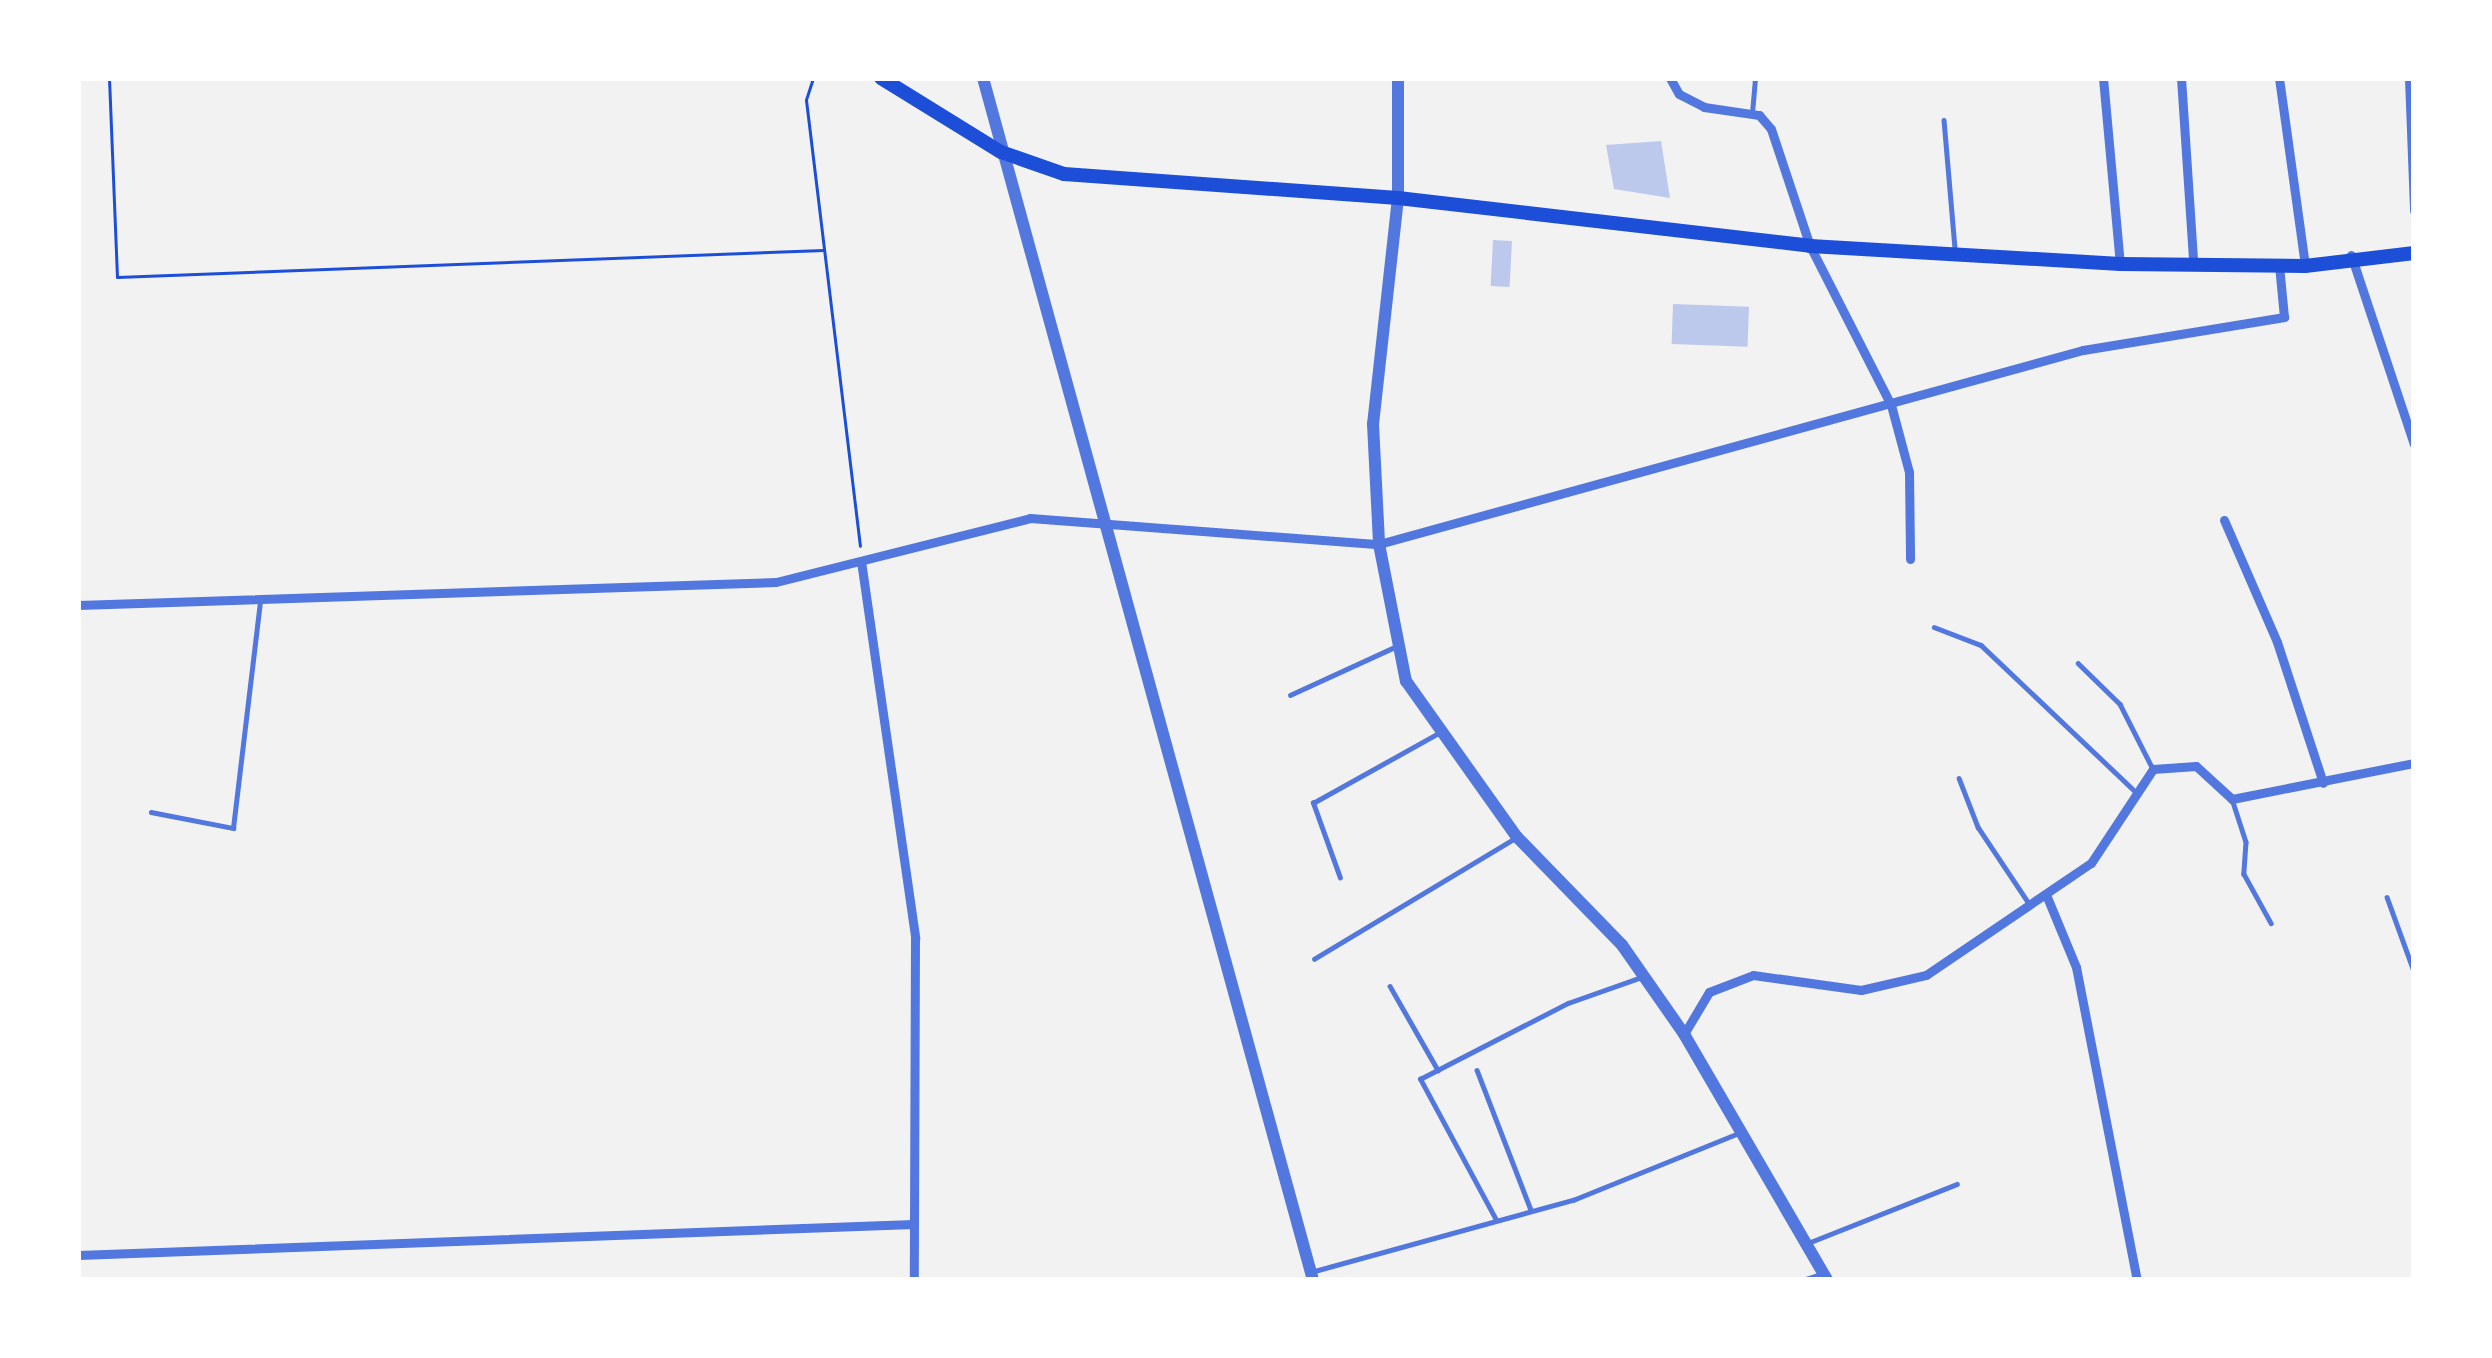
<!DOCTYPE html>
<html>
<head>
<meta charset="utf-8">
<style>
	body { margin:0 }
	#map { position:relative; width:2492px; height:1358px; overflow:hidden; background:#f2f2f2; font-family:Poppins,sans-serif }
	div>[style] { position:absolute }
	.building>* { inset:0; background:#bdc9ec; transform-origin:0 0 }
	.path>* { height:3px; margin:-1.5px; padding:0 1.5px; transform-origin:1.5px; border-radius:1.5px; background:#1d4ed8 }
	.service>* { height:4.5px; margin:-2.25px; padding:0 2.25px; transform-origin:2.25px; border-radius:2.25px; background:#5277de }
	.minor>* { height:9px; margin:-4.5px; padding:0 4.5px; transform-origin:4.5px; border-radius:4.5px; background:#5277de }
	.tertiary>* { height:12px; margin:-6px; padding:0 6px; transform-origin:6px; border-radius:6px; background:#5277de }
	.secondary>* { height:14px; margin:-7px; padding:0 7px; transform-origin:7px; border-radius:7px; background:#1d4ed8 }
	span { translate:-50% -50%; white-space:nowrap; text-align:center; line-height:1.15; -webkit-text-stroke:10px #fff; paint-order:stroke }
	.frame { position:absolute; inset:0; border:81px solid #fff; pointer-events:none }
</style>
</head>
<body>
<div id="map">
	<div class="building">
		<div style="clip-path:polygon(1661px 141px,1670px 198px,1614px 189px,1606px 145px)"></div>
		<div style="left:1493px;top:240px;width:19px;height:46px;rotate:3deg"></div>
		<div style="left:1673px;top:304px;width:76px;height:40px;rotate:2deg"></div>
	</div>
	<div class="path">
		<div style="left:109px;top:78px;width:199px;rotate:87.7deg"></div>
		<div style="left:117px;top:277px;width:707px;rotate:-2.19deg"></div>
		<div style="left:813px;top:78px;width:23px;rotate:108deg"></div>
		<div style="left:806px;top:100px;width:449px;rotate:83.1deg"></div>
	</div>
	<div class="service">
		<div style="left:1752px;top:113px;width:35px;rotate:-85deg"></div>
		<div style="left:1944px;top:120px;width:129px;rotate:85.1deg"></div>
		<div style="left:1934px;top:627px;width:50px;rotate:21deg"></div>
		<div style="left:1981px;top:645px;width:212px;rotate:43.5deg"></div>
		<div style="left:2078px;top:663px;width:59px;rotate:44.3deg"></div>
		<div style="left:2120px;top:704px;width:73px;rotate:63.1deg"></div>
		<div style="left:1290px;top:695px;width:118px;rotate:-24.6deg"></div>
		<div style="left:1959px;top:778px;width:53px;rotate:68.8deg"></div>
		<div style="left:1978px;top:827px;width:90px;rotate:56.3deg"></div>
		<div style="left:2232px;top:799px;width:45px;rotate:72deg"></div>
		<div style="left:2246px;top:842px;width:32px;rotate:94deg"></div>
		<div style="left:2244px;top:874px;width:56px;rotate:61.1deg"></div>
		<div style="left:151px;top:812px;width:84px;rotate:11deg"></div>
		<div style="left:233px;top:828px;width:230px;rotate:-83.2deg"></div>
		<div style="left:1340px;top:878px;width:80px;rotate:-109.8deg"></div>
		<div style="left:1313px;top:803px;width:142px;rotate:-29.1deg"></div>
		<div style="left:2387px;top:897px;width:79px;rotate:70deg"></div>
		<div style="left:1314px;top:959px;width:235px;rotate:-31deg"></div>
		<div style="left:1390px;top:986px;width:97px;rotate:60.3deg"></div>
		<div style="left:1477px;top:1070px;width:150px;rotate:68.9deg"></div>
		<div style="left:1496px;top:1220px;width:160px;rotate:-118.3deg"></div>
		<div style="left:1420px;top:1079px;width:166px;rotate:-27.2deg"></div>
		<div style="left:1568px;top:1003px;width:75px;rotate:-19.4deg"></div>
		<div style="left:1808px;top:1243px;width:160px;rotate:-21.6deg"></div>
		<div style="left:1311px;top:1272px;width:272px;rotate:-15.4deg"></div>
		<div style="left:1573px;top:1200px;width:179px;rotate:-22deg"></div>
		<div style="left:1803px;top:1280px;width:19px;rotate:-18deg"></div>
	</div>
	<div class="minor">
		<div style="left:1670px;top:78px;width:18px;rotate:61deg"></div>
		<div style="left:1679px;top:94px;width:28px;rotate:27deg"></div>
		<div style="left:1704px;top:107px;width:56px;rotate:8.3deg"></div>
		<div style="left:1759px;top:115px;width:18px;rotate:49deg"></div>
		<div style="left:1771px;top:129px;width:123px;rotate:71.6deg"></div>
		<div style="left:1810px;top:246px;width:178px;rotate:63deg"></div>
		<div style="left:1891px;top:405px;width:69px;rotate:75deg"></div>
		<div style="left:1909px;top:472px;width:87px;rotate:89.3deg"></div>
		<div style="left:2103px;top:78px;width:187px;rotate:84.8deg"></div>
		<div style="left:2181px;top:78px;width:181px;rotate:86.2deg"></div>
		<div style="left:2279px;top:78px;width:190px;rotate:82.1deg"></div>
		<div style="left:2409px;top:78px;width:133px;rotate:87.8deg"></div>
		<div style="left:2351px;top:255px;width:199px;rotate:71.6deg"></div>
		<div style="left:2224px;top:520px;width:133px;rotate:66.5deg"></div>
		<div style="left:2277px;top:642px;width:148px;rotate:71.9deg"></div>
		<div style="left:861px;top:561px;width:381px;rotate:81.8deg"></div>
		<div style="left:915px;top:938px;width:342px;rotate:90.2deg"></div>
		<div style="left:78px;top:605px;width:698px;rotate:-1.89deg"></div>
		<div style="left:776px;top:582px;width:262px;rotate:-14.1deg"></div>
		<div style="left:1030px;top:518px;width:350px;rotate:4.3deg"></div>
		<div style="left:1379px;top:544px;width:730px;rotate:-15.41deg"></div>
		<div style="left:2083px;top:350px;width:204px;rotate:-9.3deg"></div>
		<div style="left:2284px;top:317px;width:52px;rotate:-95.5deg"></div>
		<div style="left:2047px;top:897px;width:76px;rotate:67.5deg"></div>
		<div style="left:2076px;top:967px;width:319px;rotate:79deg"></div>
		<div style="left:1684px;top:1034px;width:49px;rotate:-59.2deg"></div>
		<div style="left:1709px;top:992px;width:47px;rotate:-21.1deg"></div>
		<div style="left:1753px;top:975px;width:109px;rotate:7.9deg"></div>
		<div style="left:1861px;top:990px;width:67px;rotate:-13deg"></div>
		<div style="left:1926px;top:975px;width:199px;rotate:-34.2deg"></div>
		<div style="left:2091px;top:863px;width:113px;rotate:-56.6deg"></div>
		<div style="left:2153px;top:769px;width:43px;rotate:-4deg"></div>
		<div style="left:2196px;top:766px;width:49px;rotate:42.5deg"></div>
		<div style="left:2232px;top:799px;width:186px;rotate:-11.2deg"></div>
		<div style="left:78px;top:1255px;width:836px;rotate:-2.13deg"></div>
	</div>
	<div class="tertiary">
		<div style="left:983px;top:78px;width:1246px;rotate:74.65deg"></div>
		<div style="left:1398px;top:78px;width:120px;rotate:90deg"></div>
		<div style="left:1398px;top:198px;width:227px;rotate:96.3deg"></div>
		<div style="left:1373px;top:424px;width:120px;rotate:87.1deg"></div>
		<div style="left:1379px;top:544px;width:140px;rotate:78.9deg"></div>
		<div style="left:1406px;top:681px;width:191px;rotate:54.6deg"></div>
		<div style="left:1517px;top:837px;width:151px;rotate:45.8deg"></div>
		<div style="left:1622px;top:945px;width:108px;rotate:55.1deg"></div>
		<div style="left:1684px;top:1034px;width:285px;rotate:59.8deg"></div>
	</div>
	<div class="secondary">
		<div style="left:881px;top:78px;width:141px;rotate:31.7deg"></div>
		<div style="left:1001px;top:152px;width:67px;rotate:19.2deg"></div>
		<div style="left:1064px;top:174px;width:335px;rotate:4.1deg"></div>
		<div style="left:1398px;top:198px;width:415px;rotate:6.6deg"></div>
		<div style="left:1810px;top:246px;width:311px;rotate:3.3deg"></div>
		<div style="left:2120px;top:264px;width:185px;rotate:0.6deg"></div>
		<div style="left:2305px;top:266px;width:110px;rotate:-6.8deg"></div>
	</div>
	<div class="frame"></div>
</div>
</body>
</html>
